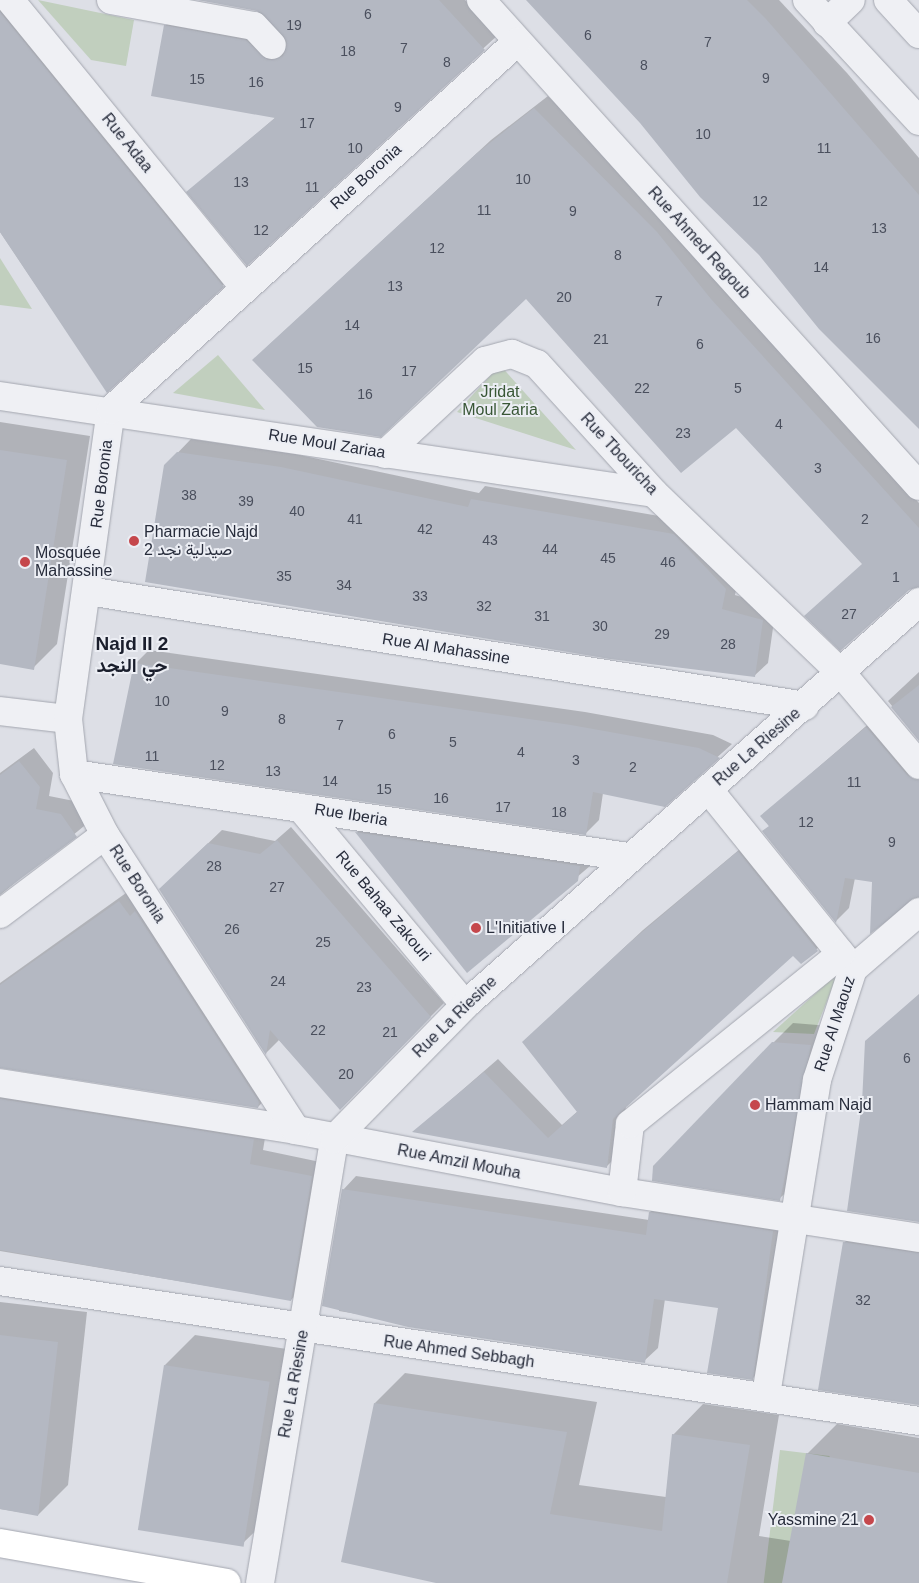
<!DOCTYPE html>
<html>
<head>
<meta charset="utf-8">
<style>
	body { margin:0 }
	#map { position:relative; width:919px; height:1583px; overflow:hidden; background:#dddfe6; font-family:Helvetica,Vazirmatn,sans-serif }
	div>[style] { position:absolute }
	.green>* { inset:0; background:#c1cfbe; transform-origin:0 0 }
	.shadow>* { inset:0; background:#0003 }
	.building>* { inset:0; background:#b4b8c2; transform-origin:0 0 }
	.roads { filter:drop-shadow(0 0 1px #a3a6af) drop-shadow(0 0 1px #a3a6af) }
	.minor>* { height:28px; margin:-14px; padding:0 14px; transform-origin:14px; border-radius:14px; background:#eff0f4 }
	.major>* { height:28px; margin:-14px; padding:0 14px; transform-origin:14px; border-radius:14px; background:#fff }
	.dots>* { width:14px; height:14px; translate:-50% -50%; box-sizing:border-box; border:2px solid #eceef4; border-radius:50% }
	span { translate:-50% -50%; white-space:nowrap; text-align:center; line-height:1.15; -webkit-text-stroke:4px #eceef4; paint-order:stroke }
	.number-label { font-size:14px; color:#4a4f5d }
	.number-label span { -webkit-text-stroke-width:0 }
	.street-label { font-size:16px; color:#272c3b }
	.park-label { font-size:16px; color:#385635 }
	.poi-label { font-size:16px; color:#272c3b }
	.left { translate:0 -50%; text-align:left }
	.right { translate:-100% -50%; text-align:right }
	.quarter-label { font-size:19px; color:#1a1e2c; font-weight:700 }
</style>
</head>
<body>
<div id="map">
	<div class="green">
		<div style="clip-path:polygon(38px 0,134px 20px,126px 66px,91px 60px)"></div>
		<div style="clip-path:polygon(0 258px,32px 309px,0 305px)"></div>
		<div style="clip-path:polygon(218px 355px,265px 410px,173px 393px)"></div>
		<div style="clip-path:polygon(500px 365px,576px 450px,457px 412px)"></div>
		<div style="clip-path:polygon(838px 973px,814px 1034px,773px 1032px)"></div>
		<div style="left:780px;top:1450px;width:50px;height:135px;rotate:7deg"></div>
	</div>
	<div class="shadow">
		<div style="clip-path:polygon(0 0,236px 273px,107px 391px,0 232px)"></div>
		<div style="clip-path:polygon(199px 0,465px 0,498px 35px,247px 264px,188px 192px,276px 117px,165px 26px,178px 13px,287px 47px,284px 34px,257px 9px)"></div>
		<div style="clip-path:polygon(528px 0,779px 0,847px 73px,919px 158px,919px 426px)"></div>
		<div style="clip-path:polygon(548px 96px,670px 219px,919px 503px,919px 586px,863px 564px,736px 426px,526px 297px,267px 347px,491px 140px)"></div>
		<div style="clip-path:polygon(0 422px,90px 436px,57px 644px,33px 668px,0 663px)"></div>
		<div style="clip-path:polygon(191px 439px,295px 454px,479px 493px,485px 486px,688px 521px,739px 575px,735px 595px,776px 607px,768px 663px,754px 676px,165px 466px)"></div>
		<div style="clip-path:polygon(149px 650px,585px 712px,713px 735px,732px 744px,664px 805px,603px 793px,599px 820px,585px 834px,135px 664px)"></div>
		<div style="clip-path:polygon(919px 672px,919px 739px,888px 701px)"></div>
		<div style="clip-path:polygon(880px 714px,919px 760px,919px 897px,908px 899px,873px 881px,855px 878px,849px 908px,836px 921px,762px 816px)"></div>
		<div style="clip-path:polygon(34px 748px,53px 773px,49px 796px,74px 801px,89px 822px,0 895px,0 773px)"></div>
		<div style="clip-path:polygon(376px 813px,597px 860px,467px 971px,357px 832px)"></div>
		<div style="clip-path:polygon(291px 827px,444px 1003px,340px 1108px,279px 1040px,266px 1053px,174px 876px,222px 830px,275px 841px)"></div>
		<div style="clip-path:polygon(752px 839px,831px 936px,801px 963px,793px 954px,626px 1106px,620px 1153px,607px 1166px,415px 1131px,498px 1059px,562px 1125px,578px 1111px,537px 1029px,643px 930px)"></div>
		<div style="clip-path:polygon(133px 888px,271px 1093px,258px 1107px,0 1067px,0 983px)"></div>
		<div style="clip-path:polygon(793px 1023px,830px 1026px,799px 1180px,779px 1199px,773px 1043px)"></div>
		<div style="clip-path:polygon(0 1076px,267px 1126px,263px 1150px,325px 1163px,304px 1286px,291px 1300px,0 1251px)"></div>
		<div style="clip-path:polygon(356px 1176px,649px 1220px,650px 1212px,663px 1199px,786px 1218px,766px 1365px,752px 1379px,719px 1307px,665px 1299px,658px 1348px,644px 1361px,339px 1311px,343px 1190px)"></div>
		<div style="clip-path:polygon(858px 1229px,919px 1239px,919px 1404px,844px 1243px)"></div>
		<div style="clip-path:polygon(0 1302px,87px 1312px,68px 1485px,38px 1515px,0 1509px)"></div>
		<div style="clip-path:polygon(195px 1335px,300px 1351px,274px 1513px,243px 1543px,165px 1365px)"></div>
		<div style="clip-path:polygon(405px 1373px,597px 1402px,579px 1485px,666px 1497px,673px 1435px,703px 1404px,779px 1415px,759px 1536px,791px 1541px,807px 1454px,837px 1424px,919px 1438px,919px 1583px,455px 1583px,375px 1403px)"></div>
	</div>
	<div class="building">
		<div style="clip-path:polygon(198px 0,439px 0,485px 50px,247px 266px,186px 192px,275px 118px,151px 96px,164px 25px,246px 40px,268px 60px,283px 56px,287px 42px,257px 11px)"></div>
		<div style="clip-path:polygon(526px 0,747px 0,766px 19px,919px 195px,919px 429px,819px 329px,759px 255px,700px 197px,640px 123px)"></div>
		<div style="clip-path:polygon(0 12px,224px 287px,107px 393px,0 232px)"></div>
		<div style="clip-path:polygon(534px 108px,657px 232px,711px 299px,919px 528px,919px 587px,909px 590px,840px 651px,804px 616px,862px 564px,736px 428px,681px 473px,526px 299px,381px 437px,317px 427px,252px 360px,476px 154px)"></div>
		<div style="clip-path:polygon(0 450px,67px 460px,34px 670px,0 664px)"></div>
		<div style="clip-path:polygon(177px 452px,281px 467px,468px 507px,471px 499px,674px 534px,726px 589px,722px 609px,763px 620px,755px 677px,610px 659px,145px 582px,164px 465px)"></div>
		<div style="clip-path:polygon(134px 663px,571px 725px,699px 748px,720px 758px,665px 807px,593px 792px,586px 835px,113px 764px)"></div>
		<div style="clip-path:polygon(919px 685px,919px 741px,891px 707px)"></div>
		<div style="clip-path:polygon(866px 727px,907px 775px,919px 780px,919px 897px,870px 934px,872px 882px,845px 878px,836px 923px,762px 831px,769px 826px,760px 816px)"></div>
		<div style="clip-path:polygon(19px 761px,40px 787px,36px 809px,61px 814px,77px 837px,0 894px,0 775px)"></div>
		<div style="clip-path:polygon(355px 832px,580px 866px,578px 881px,467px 973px)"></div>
		<div style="clip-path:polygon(277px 840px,431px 1017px,340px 1110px,270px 1030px,266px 1055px,159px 889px,208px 843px,260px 854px)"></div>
		<div style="clip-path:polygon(738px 851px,818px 951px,801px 964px,793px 956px,613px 1119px,607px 1168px,412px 1132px,484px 1072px,548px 1138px,577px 1112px,522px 1042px,628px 944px)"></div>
		<div style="clip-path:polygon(119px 901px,130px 916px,135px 911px,259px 1102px,258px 1108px,0 1068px,0 985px)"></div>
		<div style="clip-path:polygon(919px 994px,919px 1222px,847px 1211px,862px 1103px,865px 1041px)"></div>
		<div style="clip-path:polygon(772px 1042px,811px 1045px,780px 1201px,652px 1181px,653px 1166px)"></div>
		<div style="clip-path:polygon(0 1099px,254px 1139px,250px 1164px,312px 1176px,291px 1301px,0 1250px)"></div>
		<div style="clip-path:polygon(342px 1189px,646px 1235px,649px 1212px,773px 1231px,753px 1380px,707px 1373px,718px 1308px,654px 1299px,645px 1363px,408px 1327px,322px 1306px)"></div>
		<div style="clip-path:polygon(843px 1242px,919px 1253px,919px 1405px,818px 1390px)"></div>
		<div style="clip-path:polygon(0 1335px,58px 1342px,38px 1516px,0 1509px)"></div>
		<div style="left:164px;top:1365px;width:107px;height:167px;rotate:9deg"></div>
		<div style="clip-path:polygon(374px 1403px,567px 1432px,550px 1514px,662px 1531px,672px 1434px,750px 1445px,727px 1583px,436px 1583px,341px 1562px)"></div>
		<div style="clip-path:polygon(806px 1453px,919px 1473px,919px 1583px,782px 1583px)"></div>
	</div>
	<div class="roads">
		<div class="minor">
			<div style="left:10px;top:0;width:369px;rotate:50.8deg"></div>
			<div style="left:111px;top:0;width:145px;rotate:10.3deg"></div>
			<div style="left:254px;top:26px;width:26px;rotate:47deg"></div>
			<div style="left:481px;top:0;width:654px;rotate:47.97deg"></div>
			<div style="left:807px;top:0;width:165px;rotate:47.2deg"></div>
			<div style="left:888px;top:0;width:46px;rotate:47.6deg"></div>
			<div style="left:827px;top:23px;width:33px;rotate:-44deg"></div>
			<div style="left:0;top:396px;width:661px;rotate:8.44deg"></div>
			<div style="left:385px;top:454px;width:137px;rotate:-42.9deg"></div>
			<div style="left:485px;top:361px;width:28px;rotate:-15deg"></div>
			<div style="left:512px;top:354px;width:27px;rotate:22deg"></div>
			<div style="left:537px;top:364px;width:174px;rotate:47.8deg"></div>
			<div style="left:654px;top:493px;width:261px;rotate:43.9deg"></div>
			<div style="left:842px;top:674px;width:119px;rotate:49.8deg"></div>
			<div style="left:88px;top:591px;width:726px;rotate:9.11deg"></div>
			<div style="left:0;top:711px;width:68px;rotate:6.7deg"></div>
			<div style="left:74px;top:774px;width:560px;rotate:8.52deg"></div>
			<div style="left:708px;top:789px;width:231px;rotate:51.1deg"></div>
			<div style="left:853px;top:969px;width:117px;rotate:108deg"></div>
			<div style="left:817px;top:1080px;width:319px;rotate:99.2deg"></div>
			<div style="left:301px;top:808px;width:256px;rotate:50.2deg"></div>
			<div style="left:0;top:914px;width:131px;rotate:-37deg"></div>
			<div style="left:853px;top:969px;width:87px;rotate:-40.8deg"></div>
			<div style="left:0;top:1083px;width:300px;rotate:9deg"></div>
			<div style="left:296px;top:1130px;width:332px;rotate:10.8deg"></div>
			<div style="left:622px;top:1192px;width:301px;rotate:8.8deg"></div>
			<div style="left:296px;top:1130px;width:351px;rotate:-122.9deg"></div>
			<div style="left:105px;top:835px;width:68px;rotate:-116.9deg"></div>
			<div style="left:74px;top:774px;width:55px;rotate:-96.2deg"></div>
			<div style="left:68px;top:719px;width:312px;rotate:-82.1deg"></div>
			<div style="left:111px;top:410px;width:548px;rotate:-42.19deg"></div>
			<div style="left:622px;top:1192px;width:68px;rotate:-83.3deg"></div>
			<div style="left:630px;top:1124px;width:271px;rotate:-38.9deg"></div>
			<div style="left:0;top:1281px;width:930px;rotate:8.66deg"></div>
			<div style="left:260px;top:1583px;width:450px;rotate:-80.5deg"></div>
			<div style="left:334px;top:1139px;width:187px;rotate:-45.6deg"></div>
			<div style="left:465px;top:1005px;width:607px;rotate:-41.59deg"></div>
		</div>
		<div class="major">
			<div style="left:0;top:1543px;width:230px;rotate:10deg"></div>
		</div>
	</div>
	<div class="dots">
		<div style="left:134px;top:541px;background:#c5474c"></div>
		<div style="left:25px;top:562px;background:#c5474c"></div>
		<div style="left:476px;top:928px;background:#c5474c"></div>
		<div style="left:755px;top:1105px;background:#c5474c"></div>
		<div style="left:869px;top:1520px;background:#c5474c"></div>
	</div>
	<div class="number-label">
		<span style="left:368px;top:14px">6</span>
		<span style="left:294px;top:25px">19</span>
		<span style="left:588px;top:35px">6</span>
		<span style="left:708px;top:42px">7</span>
		<span style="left:404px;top:48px">7</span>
		<span style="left:348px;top:51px">18</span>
		<span style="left:447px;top:62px">8</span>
		<span style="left:644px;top:65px">8</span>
		<span style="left:766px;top:78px">9</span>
		<span style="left:197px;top:79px">15</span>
		<span style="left:256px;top:82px">16</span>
		<span style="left:398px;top:107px">9</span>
		<span style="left:307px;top:123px">17</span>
		<span style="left:703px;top:134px">10</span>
		<span style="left:355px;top:148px">10</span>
		<span style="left:824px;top:148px">11</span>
		<span style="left:523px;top:179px">10</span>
		<span style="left:241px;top:182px">13</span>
		<span style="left:312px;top:187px">11</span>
		<span style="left:760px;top:201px">12</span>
		<span style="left:484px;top:210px">11</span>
		<span style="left:573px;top:211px">9</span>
		<span style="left:879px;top:228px">13</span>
		<span style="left:261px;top:230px">12</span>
		<span style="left:437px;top:248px">12</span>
		<span style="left:618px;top:255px">8</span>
		<span style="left:821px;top:267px">14</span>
		<span style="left:395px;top:286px">13</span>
		<span style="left:564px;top:297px">20</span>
		<span style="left:659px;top:301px">7</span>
		<span style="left:352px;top:325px">14</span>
		<span style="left:873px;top:338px">16</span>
		<span style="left:601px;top:339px">21</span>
		<span style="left:700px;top:344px">6</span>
		<span style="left:305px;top:368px">15</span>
		<span style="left:409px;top:371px">17</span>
		<span style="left:642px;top:388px">22</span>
		<span style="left:738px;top:388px">5</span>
		<span style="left:365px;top:394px">16</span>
		<span style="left:779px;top:424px">4</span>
		<span style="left:683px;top:433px">23</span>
		<span style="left:818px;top:468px">3</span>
		<span style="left:189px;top:495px">38</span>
		<span style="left:246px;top:501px">39</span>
		<span style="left:297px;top:511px">40</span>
		<span style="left:355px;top:519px">41</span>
		<span style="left:865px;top:519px">2</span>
		<span style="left:425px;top:529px">42</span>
		<span style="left:490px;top:540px">43</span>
		<span style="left:550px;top:549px">44</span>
		<span style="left:608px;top:558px">45</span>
		<span style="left:668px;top:562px">46</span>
		<span style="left:284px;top:576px">35</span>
		<span style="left:896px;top:577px">1</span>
		<span style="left:344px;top:585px">34</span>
		<span style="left:420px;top:596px">33</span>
		<span style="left:484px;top:606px">32</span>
		<span style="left:849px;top:614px">27</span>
		<span style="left:542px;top:616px">31</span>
		<span style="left:600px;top:626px">30</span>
		<span style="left:662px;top:634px">29</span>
		<span style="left:728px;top:644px">28</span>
		<span style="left:162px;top:701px">10</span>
		<span style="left:225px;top:711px">9</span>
		<span style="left:282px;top:719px">8</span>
		<span style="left:340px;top:725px">7</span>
		<span style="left:392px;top:734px">6</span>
		<span style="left:453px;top:742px">5</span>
		<span style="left:521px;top:752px">4</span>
		<span style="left:152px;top:756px">11</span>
		<span style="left:576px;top:760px">3</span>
		<span style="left:217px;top:765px">12</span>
		<span style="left:633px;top:767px">2</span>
		<span style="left:273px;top:771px">13</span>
		<span style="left:330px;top:781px">14</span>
		<span style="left:854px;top:782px">11</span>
		<span style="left:384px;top:789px">15</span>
		<span style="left:441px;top:798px">16</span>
		<span style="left:503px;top:807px">17</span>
		<span style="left:559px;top:812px">18</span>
		<span style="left:806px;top:822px">12</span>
		<span style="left:892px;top:842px">9</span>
		<span style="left:214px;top:866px">28</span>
		<span style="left:277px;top:887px">27</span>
		<span style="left:232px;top:929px">26</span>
		<span style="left:323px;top:942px">25</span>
		<span style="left:278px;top:981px">24</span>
		<span style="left:364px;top:987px">23</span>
		<span style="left:318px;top:1030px">22</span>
		<span style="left:390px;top:1032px">21</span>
		<span style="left:907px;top:1058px">6</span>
		<span style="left:346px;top:1074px">20</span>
		<span style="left:863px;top:1300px">32</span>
	</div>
	<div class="street-label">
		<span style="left:127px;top:143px;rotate:51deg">Rue Adaa</span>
		<span style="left:366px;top:177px;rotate:-42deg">Rue Boronia</span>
		<span style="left:699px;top:243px;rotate:48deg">Rue Ahmed Regoub</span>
		<span style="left:327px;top:444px;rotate:9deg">Rue Moul Zariaa</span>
		<span style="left:619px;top:454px;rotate:47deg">Rue Tbouricha</span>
		<span style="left:102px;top:484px;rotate:-83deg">Rue Boronia</span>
		<span style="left:446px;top:649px;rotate:9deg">Rue Al Mahassine</span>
		<span style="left:757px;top:747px;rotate:-41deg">Rue La Riesine</span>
		<span style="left:351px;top:815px;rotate:9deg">Rue Iberia</span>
		<span style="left:137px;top:884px;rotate:57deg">Rue Boronia</span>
		<span style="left:383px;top:906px;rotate:50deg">Rue Bahaa Zakouri</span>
		<span style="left:455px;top:1017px;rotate:-44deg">Rue La Riesine</span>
		<span style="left:835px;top:1024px;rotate:-72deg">Rue Al Maouz</span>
		<span style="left:459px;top:1162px;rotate:11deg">Rue Amzil Mouha</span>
		<span style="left:459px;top:1352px;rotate:8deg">Rue Ahmed Sebbagh</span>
		<span style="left:294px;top:1384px;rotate:-80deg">Rue La Riesine</span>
	</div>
	<div class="park-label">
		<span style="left:500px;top:401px">Jridat<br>Moul Zaria</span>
	</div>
	<div class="poi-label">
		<span class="left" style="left:144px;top:541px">Pharmacie Najd<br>2 صيدلية نجد</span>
		<span class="left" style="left:35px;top:562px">Mosquée<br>Mahassine</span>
		<span class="left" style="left:486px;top:928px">L'Initiative I</span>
		<span class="left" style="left:765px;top:1105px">Hammam Najd</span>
		<span class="right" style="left:859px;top:1520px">Yassmine 21</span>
	</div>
	<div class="quarter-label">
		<span style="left:132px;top:655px">Najd II 2<br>حي النجد</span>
	</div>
</div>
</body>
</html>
